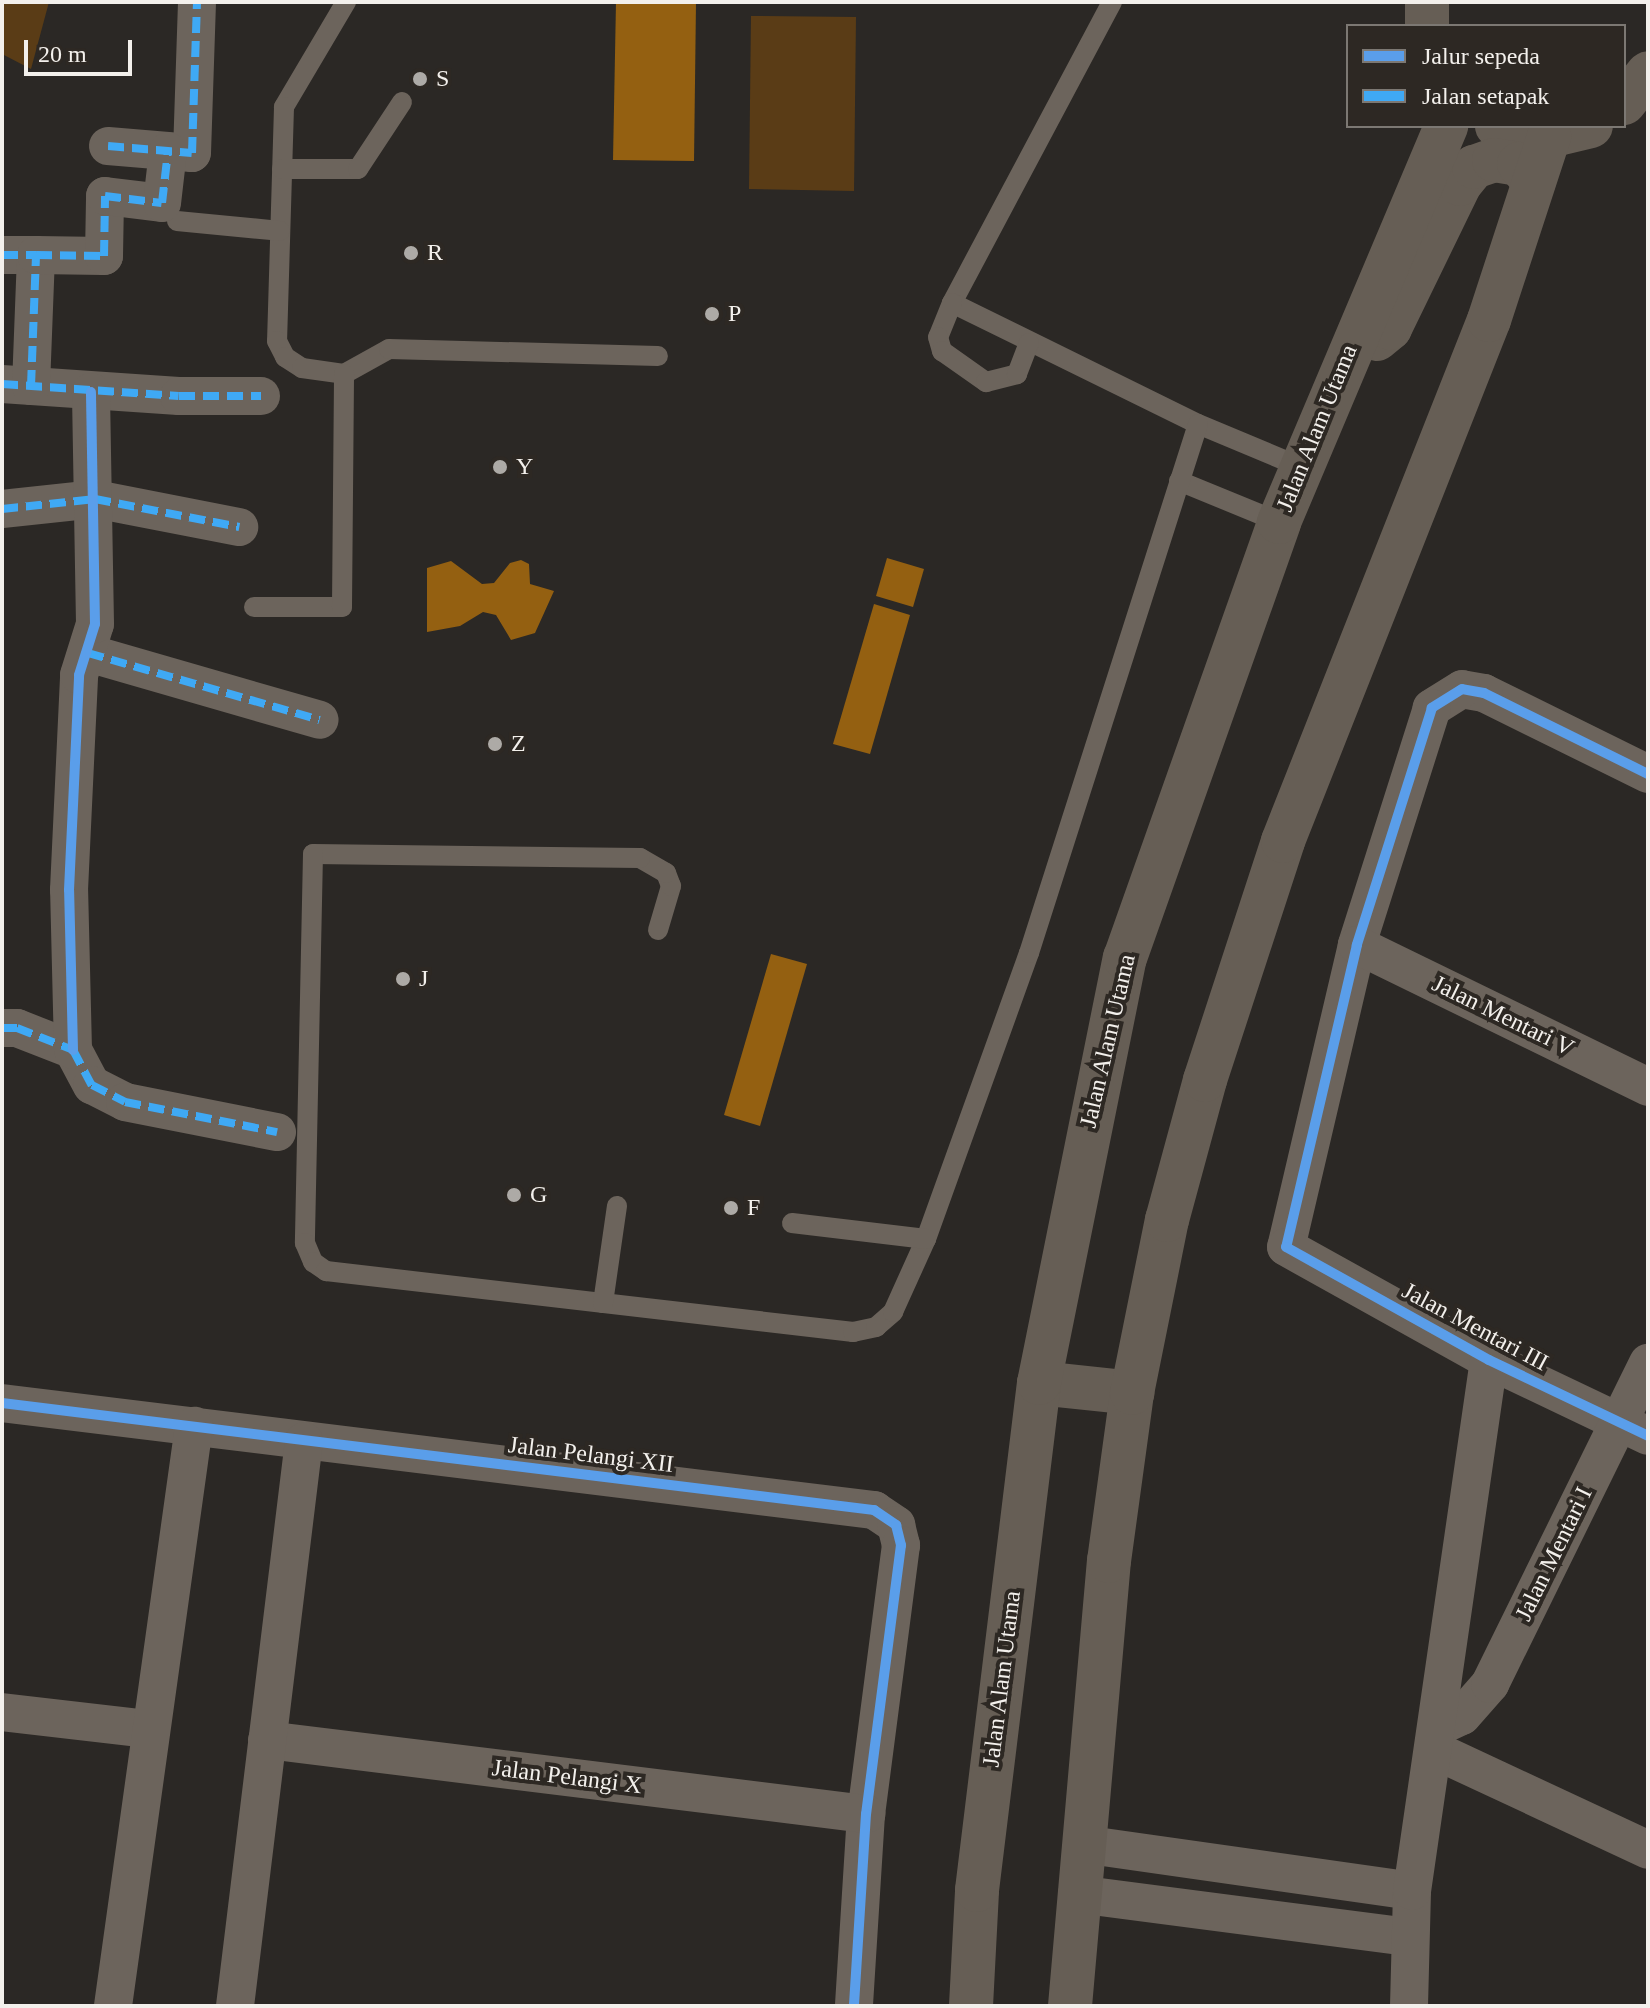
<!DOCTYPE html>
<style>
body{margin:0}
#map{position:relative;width:1650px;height:2008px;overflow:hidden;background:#2b2825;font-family:Georgia,serif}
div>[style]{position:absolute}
.green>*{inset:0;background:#5a3c16}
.water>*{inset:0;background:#946011}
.service>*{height:20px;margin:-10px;padding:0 10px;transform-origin:10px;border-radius:10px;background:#6c645c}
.minor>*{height:38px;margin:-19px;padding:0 19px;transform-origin:19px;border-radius:19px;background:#6c645c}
.secondary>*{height:44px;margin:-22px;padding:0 22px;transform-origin:22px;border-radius:22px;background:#665e55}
.quiet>*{height:8px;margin-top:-4px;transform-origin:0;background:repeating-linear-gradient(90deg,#3fa9f5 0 16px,transparent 0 24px)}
.cycleway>*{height:10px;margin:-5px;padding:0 5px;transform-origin:5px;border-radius:5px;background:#5a9eea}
.dots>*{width:22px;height:22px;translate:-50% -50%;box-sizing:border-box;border:4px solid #2d2823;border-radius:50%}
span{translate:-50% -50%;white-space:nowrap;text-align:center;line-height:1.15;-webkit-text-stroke:8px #2d2823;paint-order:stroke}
.poi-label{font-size:24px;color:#f3f0ec}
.left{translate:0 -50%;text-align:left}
.street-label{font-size:24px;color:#f3f0ec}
.frame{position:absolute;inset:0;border:4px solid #f3f0ec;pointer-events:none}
.legend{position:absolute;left:1346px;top:24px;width:280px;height:104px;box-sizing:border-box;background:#2d2823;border:2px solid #7c7873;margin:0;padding:10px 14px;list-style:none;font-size:24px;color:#f3f0ec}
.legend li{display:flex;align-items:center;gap:16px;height:40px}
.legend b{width:40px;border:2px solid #7c7873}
.scale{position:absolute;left:24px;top:40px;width:108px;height:36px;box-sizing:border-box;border:4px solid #f3f0ec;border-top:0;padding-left:10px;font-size:24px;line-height:28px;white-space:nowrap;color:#f3f0ec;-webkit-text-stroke:6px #2d2823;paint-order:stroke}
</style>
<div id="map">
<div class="green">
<i style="clip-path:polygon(2px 2px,49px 2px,31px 69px,2px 54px)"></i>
<i style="clip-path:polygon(751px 16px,856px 17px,854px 191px,749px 189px)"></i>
</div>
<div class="water">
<i style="clip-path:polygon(616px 2px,696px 2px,694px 161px,613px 160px)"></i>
<i style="clip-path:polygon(887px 558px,924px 569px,913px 607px,876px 596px)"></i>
<i style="clip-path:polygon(521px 560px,529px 564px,530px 584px,554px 591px,535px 633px,511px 640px,496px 615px,483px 612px,460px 626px,427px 632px,427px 568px,451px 561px,482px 584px,494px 583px,510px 563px)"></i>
<i style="clip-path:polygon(874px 604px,910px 615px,870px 754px,833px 744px)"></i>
<i style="clip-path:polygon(771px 954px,807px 964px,760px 1126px,724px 1115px)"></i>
</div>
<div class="service">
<i style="left:346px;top:2px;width:122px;rotate:120.6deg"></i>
<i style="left:284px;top:107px;width:234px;rotate:91.7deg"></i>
<i style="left:277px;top:341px;width:18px;rotate:63deg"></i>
<i style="left:285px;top:357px;width:20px;rotate:33deg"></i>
<i style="left:302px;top:368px;width:42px;rotate:8.1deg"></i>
<i style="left:344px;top:374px;width:51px;rotate:-29.1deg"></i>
<i style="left:389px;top:349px;width:269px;rotate:1.5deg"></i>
<i style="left:1112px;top:2px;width:341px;rotate:118deg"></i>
<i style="left:952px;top:303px;width:274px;rotate:26.2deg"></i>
<i style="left:1198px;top:424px;width:112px;rotate:22.7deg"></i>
<i style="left:282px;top:169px;width:76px"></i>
<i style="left:358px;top:169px;width:80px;rotate:-56.7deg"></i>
<i style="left:177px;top:221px;width:103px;rotate:5.5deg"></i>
<i style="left:952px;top:303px;width:37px;rotate:112deg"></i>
<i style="left:938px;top:337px;width:15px;rotate:74deg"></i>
<i style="left:942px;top:351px;width:54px;rotate:35.2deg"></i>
<i style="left:986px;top:382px;width:32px;rotate:-14deg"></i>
<i style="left:1017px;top:374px;width:33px;rotate:-69deg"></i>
<i style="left:1179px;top:481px;width:108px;rotate:22.3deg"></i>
<i style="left:254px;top:607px;width:88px"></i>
<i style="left:342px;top:607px;width:233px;rotate:-89.5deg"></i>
<i style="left:658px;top:930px;width:46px;rotate:-73.5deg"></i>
<i style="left:671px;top:886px;width:14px;rotate:-111deg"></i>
<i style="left:666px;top:873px;width:30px;rotate:-150deg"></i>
<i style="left:640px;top:858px;width:327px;rotate:-179.3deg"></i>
<i style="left:313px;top:854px;width:389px;rotate:91.2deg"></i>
<i style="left:305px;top:1243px;width:21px;rotate:67deg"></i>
<i style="left:313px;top:1262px;width:16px;rotate:35deg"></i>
<i style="left:326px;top:1271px;width:531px;rotate:6.6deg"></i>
<i style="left:853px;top:1332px;width:24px;rotate:-12deg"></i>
<i style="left:876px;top:1327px;width:23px;rotate:-41deg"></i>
<i style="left:893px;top:1312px;width:80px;rotate:-65.7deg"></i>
<i style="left:926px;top:1239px;width:304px;rotate:-70.2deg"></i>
<i style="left:1029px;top:953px;width:555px;rotate:-72.28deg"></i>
<i style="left:792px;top:1223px;width:135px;rotate:6.8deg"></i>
<i style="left:603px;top:1303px;width:98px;rotate:-81.8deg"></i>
</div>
<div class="minor">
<i style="left:108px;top:146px;width:84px;rotate:4.8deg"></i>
<i style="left:192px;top:153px;width:151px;rotate:-88.1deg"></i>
<i style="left:2px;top:255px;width:34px"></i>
<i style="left:2px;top:384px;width:177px;rotate:3.9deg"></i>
<i style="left:179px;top:396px;width:82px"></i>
<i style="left:31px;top:386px;width:131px;rotate:-87.8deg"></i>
<i style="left:36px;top:255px;width:68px;rotate:0.8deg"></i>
<i style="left:104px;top:256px;width:60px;rotate:-89deg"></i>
<i style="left:105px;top:196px;width:57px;rotate:7deg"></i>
<i style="left:162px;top:203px;width:52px;rotate:-83.4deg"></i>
<i style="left:2px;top:509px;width:94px;rotate:-6.1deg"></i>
<i style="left:95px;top:499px;width:147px;rotate:11deg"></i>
<i style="left:88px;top:653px;width:241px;rotate:16.1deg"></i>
<i style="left:1648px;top:774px;width:183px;rotate:-153.7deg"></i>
<i style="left:1484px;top:693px;width:22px;rotate:-170deg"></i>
<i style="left:1462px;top:689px;width:36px;rotate:148deg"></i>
<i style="left:1432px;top:708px;width:249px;rotate:107.6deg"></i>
<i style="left:1357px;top:945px;width:310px;rotate:103.2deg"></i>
<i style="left:1286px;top:1247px;width:232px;rotate:29.1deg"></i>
<i style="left:1489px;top:1360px;width:176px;rotate:25.5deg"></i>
<i style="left:1357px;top:945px;width:324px;rotate:26deg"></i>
<i style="left:2px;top:1028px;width:15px"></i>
<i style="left:17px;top:1028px;width:60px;rotate:21.4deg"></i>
<i style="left:73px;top:1050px;width:40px;rotate:62deg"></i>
<i style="left:92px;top:1085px;width:37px;rotate:27deg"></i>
<i style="left:125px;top:1102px;width:155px;rotate:11.2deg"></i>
<i style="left:73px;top:1050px;width:160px;rotate:-91.4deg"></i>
<i style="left:69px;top:890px;width:215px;rotate:-87.3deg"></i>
<i style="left:79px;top:675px;width:53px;rotate:-72.6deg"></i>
<i style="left:95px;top:624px;width:232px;rotate:-91deg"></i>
<i style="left:2px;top:1403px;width:879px;rotate:7deg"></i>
<i style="left:874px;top:1510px;width:27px;rotate:34deg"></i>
<i style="left:896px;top:1525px;width:21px;rotate:76deg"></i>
<i style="left:901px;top:1545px;width:271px;rotate:97.4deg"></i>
<i style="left:866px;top:1814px;width:192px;rotate:93.6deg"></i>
<i style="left:2px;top:1712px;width:148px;rotate:6.6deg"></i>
<i style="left:1438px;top:1727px;width:26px;rotate:-25deg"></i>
<i style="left:1462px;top:1716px;width:43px;rotate:-48.8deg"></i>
<i style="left:1490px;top:1684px;width:358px;rotate:-63.8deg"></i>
<i style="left:267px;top:1740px;width:604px;rotate:7.04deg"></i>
<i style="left:1434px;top:1750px;width:236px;rotate:25deg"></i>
<i style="left:1082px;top:1844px;width:333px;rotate:8.1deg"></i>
<i style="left:1077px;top:1894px;width:335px;rotate:7.4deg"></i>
<i style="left:113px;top:2006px;width:586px;rotate:-82.05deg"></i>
<i style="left:235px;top:2006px;width:569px;rotate:-83.04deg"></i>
<i style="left:1409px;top:2006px;width:115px;rotate:-88.5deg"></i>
<i style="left:1412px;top:1891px;width:537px;rotate:-81.75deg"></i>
</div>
<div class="secondary">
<i style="left:1427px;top:26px;width:24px;rotate:-90deg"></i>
<i style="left:1624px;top:103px;width:38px;rotate:-51deg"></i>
<i style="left:1497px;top:126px;width:53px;rotate:10.9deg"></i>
<i style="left:1549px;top:136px;width:43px;rotate:-13.4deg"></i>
<i style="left:1377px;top:339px;width:17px;rotate:-40deg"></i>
<i style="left:1390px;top:328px;width:160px;rotate:-64.1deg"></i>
<i style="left:1460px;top:184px;width:22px;rotate:-51deg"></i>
<i style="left:1474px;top:167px;width:21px;rotate:-19deg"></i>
<i style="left:1494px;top:160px;width:25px;rotate:9deg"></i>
<i style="left:1519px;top:164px;width:23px;rotate:50deg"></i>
<i style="left:1039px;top:1383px;width:94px;rotate:6.1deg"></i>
<i style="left:971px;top:2006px;width:116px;rotate:-87deg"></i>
<i style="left:977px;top:1890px;width:511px;rotate:-83.03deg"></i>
<i style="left:1039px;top:1383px;width:434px;rotate:-78.6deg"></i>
<i style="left:1125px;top:958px;width:462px;rotate:-70.5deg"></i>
<i style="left:1279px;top:522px;width:430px;rotate:-67.1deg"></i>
<i style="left:1070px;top:2006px;width:447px;rotate:-85deg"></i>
<i style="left:1109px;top:1561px;width:170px;rotate:-82.2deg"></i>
<i style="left:1132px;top:1393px;width:177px;rotate:-78.6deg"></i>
<i style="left:1167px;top:1220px;width:145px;rotate:-74.8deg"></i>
<i style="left:1205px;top:1080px;width:251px;rotate:-71.9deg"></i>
<i style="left:1283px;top:841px;width:560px;rotate:-68.43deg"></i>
<i style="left:1489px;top:320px;width:194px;rotate:-71.9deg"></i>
</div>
<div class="quiet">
<i style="left:108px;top:146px;width:84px;rotate:4.8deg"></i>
<i style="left:192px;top:153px;width:151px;rotate:-88.1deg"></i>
<i style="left:2px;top:255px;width:34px"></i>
<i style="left:2px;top:384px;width:177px;rotate:3.9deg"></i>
<i style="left:179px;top:396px;width:82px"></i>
<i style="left:31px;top:386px;width:131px;rotate:-87.8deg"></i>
<i style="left:36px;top:255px;width:68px;rotate:0.8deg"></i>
<i style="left:104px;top:256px;width:60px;rotate:-89deg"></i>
<i style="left:105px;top:196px;width:57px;rotate:7deg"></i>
<i style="left:162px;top:203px;width:52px;rotate:-83.4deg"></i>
<i style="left:2px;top:509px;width:94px;rotate:-6.1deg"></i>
<i style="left:95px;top:499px;width:147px;rotate:11deg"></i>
<i style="left:88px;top:653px;width:241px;rotate:16.1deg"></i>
<i style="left:2px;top:1028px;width:15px"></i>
<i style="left:17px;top:1028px;width:60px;rotate:21.4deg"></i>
<i style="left:73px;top:1050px;width:40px;rotate:62deg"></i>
<i style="left:92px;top:1085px;width:37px;rotate:27deg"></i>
<i style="left:125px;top:1102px;width:155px;rotate:11.2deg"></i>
</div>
<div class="cycleway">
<i style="left:1648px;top:774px;width:183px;rotate:-153.7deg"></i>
<i style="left:1484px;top:693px;width:22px;rotate:-170deg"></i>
<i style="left:1462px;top:689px;width:36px;rotate:148deg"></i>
<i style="left:1432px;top:708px;width:249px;rotate:107.6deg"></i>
<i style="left:1357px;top:945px;width:310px;rotate:103.2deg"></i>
<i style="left:1286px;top:1247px;width:232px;rotate:29.1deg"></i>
<i style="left:1489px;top:1360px;width:176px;rotate:25.5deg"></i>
<i style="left:73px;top:1050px;width:160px;rotate:-91.4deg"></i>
<i style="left:69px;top:890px;width:215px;rotate:-87.3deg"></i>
<i style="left:79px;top:675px;width:53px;rotate:-72.6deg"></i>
<i style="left:95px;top:624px;width:232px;rotate:-91deg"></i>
<i style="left:2px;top:1403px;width:879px;rotate:7deg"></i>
<i style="left:874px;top:1510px;width:27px;rotate:34deg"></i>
<i style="left:896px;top:1525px;width:21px;rotate:76deg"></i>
<i style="left:901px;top:1545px;width:271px;rotate:97.4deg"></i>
<i style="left:866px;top:1814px;width:192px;rotate:93.6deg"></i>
</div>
<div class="dots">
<i style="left:420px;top:79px;background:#adaaa6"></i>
<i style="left:411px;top:253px;background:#adaaa6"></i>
<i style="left:712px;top:314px;background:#adaaa6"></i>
<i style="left:500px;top:467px;background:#adaaa6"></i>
<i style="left:495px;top:744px;background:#adaaa6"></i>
<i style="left:403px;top:979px;background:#adaaa6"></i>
<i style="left:514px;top:1195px;background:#adaaa6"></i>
<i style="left:731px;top:1208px;background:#adaaa6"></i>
</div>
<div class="poi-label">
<span class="left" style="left:436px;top:79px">S</span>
<span class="left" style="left:427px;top:253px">R</span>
<span class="left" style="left:728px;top:314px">P</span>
<span class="left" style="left:516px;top:467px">Y</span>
<span class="left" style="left:511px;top:744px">Z</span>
<span class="left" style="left:419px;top:979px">J</span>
<span class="left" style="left:530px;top:1195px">G</span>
<span class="left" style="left:747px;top:1208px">F</span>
</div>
<div class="street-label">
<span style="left:1317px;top:428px;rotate:-68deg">Jalan Alam Utama</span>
<span style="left:1503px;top:1016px;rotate:26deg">Jalan Mentari V</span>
<span style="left:1108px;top:1041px;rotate:-77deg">Jalan Alam Utama</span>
<span style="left:1475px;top:1327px;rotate:28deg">Jalan Mentari III</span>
<span style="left:591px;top:1455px;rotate:7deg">Jalan Pelangi XII</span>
<span style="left:1554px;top:1554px;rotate:-64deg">Jalan Mentari I</span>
<span style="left:1002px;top:1679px;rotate:-83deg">Jalan Alam Utama</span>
<span style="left:567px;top:1777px;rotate:7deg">Jalan Pelangi X</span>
</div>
<div class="frame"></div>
<ul class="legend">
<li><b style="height:10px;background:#5a9eea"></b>Jalur sepeda</li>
<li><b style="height:10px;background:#3fa9f5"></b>Jalan setapak</li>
</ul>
<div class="scale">20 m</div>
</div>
